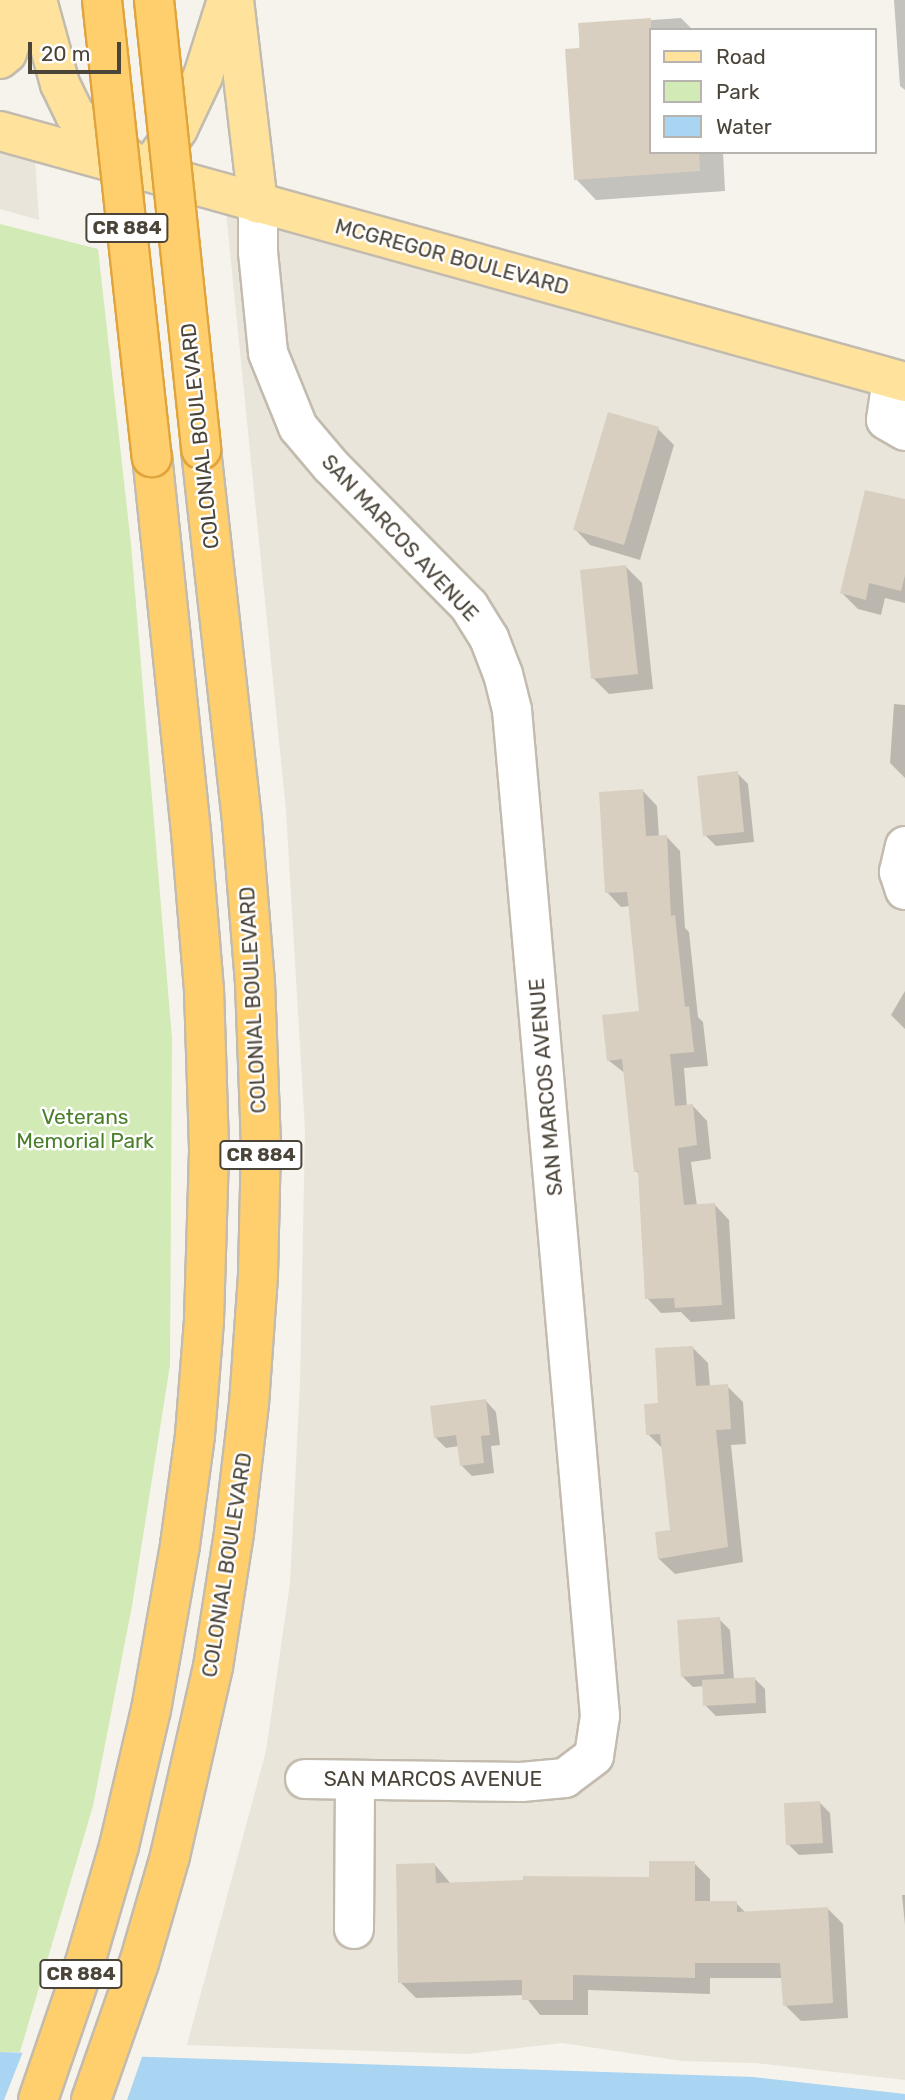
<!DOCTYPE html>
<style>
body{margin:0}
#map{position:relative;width:905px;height:2100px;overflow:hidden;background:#f6f3ec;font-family:Rubik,sans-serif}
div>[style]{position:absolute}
.residential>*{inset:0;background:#eae5da}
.green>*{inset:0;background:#d2eab5}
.water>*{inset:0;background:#a9d4f2}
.pier>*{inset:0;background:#f6f3ec}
.shadow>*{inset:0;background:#0003}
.building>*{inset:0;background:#d8cfc1}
.roads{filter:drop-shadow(2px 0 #c2bbae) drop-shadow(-2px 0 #c2bbae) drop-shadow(0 2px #c2bbae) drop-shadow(0 -2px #c2bbae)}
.minor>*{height:38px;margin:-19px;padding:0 19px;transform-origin:19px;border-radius:19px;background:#fff}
.major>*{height:38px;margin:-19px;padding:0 19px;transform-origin:19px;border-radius:19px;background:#ffe39c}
.highway>*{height:38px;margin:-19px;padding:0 19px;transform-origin:19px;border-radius:19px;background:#ffcf6e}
.bridges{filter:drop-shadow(2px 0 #e0a43c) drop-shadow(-2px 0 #e0a43c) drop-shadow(0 2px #e0a43c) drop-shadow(0 -2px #e0a43c)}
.highway-bridge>*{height:38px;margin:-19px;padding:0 19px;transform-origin:19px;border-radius:19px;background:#ffcf6e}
span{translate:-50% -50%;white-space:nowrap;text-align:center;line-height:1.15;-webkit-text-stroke:5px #fff;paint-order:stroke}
.shield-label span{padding:2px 5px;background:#fff;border:2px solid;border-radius:5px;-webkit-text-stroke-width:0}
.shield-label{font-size:19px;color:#4b4439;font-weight:700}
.street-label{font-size:21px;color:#4b4439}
.park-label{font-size:21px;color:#4a7f2a}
.legend{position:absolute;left:649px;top:28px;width:228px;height:126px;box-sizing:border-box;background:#fff;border:2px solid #b7b4b0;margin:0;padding:9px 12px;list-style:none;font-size:21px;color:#4b4439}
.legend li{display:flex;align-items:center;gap:14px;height:35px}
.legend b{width:35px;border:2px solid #b7b4b0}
.scale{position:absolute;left:28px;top:42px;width:93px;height:32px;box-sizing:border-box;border:4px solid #4b4439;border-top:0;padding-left:9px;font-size:21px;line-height:24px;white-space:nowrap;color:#4b4439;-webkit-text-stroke:5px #fff;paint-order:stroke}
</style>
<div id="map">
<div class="residential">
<i style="clip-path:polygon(0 149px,35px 159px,39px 220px,0 209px)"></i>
<i style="clip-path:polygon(226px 212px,905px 399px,905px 2080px,756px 2063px,682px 2061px,562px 2043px,468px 2054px,187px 2045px,266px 1751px,290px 1583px,300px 1383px,305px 1130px,286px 811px)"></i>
</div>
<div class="green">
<i style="clip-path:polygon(0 224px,98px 249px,131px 544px,172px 1039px,170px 1365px,132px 1606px,93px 1806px,20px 2052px,0 2052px)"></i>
</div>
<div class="water">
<i style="clip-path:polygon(0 2052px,753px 2077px,905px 2094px,905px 2100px,0 2100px)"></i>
</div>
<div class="pier">
<i style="clip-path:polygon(24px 2049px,143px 2054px,127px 2100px,4px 2100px)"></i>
</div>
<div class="shadow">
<i style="clip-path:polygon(894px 0,905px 0,905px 90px,900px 86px)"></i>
<i style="clip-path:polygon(681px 18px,693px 30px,651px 30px,651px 152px,723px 152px,725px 191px,596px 200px,576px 179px,580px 25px)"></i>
<i style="clip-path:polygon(658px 429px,674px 445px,640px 560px,590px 545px,575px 529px)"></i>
<i style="clip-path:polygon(905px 501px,905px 603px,885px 598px,881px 615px,858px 609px,842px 593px)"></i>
<i style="clip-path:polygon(626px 567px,642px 583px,653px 689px,609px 694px,593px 678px)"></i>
<i style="clip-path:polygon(894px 704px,905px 705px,905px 778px,890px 763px)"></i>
<i style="clip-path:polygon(737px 773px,748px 784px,754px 842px,716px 846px,705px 835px)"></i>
<i style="clip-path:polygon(643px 791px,657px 806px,659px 837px,666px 836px,680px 851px,685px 928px,689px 932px,698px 1017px,703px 1022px,708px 1066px,684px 1068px,687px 1107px,693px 1106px,707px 1121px,711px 1159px,691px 1162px,697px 1206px,715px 1205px,729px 1220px,735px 1319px,691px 1322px,681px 1312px,661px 1313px,647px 1298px,639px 1174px,636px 1171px,626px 1074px,608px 1060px,641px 1013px,630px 906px,621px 907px,607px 892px)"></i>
<i style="clip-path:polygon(905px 991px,905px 1029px,891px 1015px)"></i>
<i style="clip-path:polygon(692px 1347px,708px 1363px,710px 1387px,727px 1386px,743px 1402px,746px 1444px,731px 1445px,743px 1562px,675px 1574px,659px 1559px,672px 1532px,664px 1450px,648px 1434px,660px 1404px)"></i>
<i style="clip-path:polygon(486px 1401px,496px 1412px,500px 1445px,491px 1446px,494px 1473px,472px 1476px,461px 1465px,459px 1446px,446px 1448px,435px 1437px)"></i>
<i style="clip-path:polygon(719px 1619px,730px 1630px,734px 1680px,755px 1679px,765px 1689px,766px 1713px,716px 1716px,705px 1705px,704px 1686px,693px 1687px,682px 1676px)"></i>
<i style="clip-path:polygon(820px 1803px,830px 1813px,833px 1853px,799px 1855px,788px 1844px)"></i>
<i style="clip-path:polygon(694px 1863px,710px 1879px,710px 1903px,736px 1903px,746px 1913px,827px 1908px,843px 1924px,848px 2018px,801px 2021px,785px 2005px,783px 1978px,710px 1978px,710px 1994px,588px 1990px,588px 2015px,540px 2015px,524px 1995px,416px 1998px,400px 1982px,435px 1865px,451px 1884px,651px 1878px)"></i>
<i style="clip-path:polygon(902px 1895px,905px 1895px,905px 1925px)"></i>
</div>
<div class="building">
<i style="clip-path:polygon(651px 18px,651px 152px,699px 152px,700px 171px,574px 180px,565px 49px,580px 48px,578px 23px)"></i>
<i style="clip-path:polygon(608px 412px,659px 427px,624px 545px,573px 530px)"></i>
<i style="clip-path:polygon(865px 490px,905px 499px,905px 575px,901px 591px,869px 583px,866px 600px,840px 593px)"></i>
<i style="clip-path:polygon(626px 565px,638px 674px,591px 679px,580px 570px)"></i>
<i style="clip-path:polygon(738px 771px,744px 832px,703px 836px,697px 776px)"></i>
<i style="clip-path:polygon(643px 789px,646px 836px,667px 835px,671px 916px,675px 915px,685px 1007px,689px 1006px,694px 1052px,670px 1054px,675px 1106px,693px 1104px,697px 1145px,678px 1148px,684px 1205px,715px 1203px,722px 1305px,675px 1308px,674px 1298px,645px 1299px,638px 1171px,634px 1172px,622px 1059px,607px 1061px,602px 1015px,639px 1011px,627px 892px,605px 893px,599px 792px)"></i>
<i style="clip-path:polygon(693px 1346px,696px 1386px,728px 1384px,731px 1429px,716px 1430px,728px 1547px,658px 1559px,655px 1532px,670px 1530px,660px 1434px,646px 1435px,644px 1404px,658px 1403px,655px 1348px)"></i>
<i style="clip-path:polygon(486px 1399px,490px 1435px,481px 1436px,484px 1463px,460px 1466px,456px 1435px,434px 1438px,430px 1406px)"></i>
<i style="clip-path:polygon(720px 1617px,724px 1674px,681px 1677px,677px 1620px)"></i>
<i style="clip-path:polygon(755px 1677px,756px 1703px,703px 1706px,702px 1680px)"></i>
<i style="clip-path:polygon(820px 1801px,823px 1843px,786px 1845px,784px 1803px)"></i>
<i style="clip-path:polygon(649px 1861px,695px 1861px,695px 1901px,737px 1901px,737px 1912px,828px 1907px,833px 2003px,783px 2006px,780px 1963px,695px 1963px,695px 1978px,573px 1975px,573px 2000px,522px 2000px,522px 1980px,398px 1983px,396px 1864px,435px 1863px,436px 1883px,523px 1880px,523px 1876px,649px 1877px)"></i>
</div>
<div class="roads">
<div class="minor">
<i style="left:258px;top:204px;width:48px;rotate:90deg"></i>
<i style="left:258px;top:252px;width:101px;rotate:84.3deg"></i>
<i style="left:268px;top:353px;width:80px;rotate:67.9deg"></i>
<i style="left:298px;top:427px;width:51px;rotate:49.8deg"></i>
<i style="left:331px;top:466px;width:197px;rotate:45.4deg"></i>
<i style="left:469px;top:606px;width:38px;rotate:58deg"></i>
<i style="left:489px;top:638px;width:39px;rotate:69deg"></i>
<i style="left:503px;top:674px;width:37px;rotate:76deg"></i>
<i style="left:512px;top:710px;width:1010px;rotate:85deg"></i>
<i style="left:600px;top:1716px;width:40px;rotate:98.5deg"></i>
<i style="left:594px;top:1756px;width:36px;rotate:143deg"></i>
<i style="left:565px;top:1778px;width:44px;rotate:174.8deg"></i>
<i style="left:521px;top:1782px;width:216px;rotate:-179.2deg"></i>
<i style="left:892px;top:379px;width:41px;rotate:98.3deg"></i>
<i style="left:886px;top:420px;width:22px;rotate:30deg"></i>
<i style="left:905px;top:846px;width:27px;rotate:103deg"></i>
<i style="left:899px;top:872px;width:19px;rotate:72deg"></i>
<i style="left:354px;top:1929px;width:148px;rotate:-89.6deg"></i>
</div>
<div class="major">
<i style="left:37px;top:0;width:87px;rotate:74.7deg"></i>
<i style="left:60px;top:84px;width:34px;rotate:64deg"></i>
<i style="left:75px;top:115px;width:77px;rotate:39.2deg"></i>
<i style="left:234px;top:0;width:205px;rotate:83.3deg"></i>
<i style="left:0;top:59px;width:9px;rotate:-41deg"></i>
<i style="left:7px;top:53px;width:40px;rotate:-72deg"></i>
<i style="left:19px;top:15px;width:15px;rotate:-90deg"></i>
<i style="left:0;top:131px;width:939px;rotate:15.5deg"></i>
<i style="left:157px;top:157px;width:35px;rotate:-53deg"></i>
<i style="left:178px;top:129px;width:59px;rotate:-64.7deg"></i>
<i style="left:203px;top:76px;width:80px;rotate:-72.5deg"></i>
</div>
<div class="highway">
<i style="left:38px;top:2100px;width:142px;rotate:-71.1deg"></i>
<i style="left:84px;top:1966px;width:125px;rotate:-73.7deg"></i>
<i style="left:119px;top:1846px;width:140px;rotate:-76.8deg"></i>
<i style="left:151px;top:1710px;width:168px;rotate:-80deg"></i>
<i style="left:180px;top:1545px;width:111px;rotate:-82.2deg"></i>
<i style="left:195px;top:1435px;width:115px;rotate:-85.5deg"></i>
<i style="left:204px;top:1320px;width:172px;rotate:-88.3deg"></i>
<i style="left:209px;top:1148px;width:158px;rotate:-91.8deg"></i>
<i style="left:204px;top:990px;width:159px;rotate:-94.7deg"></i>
<i style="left:191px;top:832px;width:377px;rotate:-95.9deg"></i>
<i style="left:91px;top:2100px;width:145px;rotate:-70.7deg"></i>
<i style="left:139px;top:1963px;width:111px;rotate:-73.8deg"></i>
<i style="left:170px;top:1856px;width:194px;rotate:-77.2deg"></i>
<i style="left:213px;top:1667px;width:136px;rotate:-81.1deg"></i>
<i style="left:234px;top:1533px;width:130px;rotate:-83.4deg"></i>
<i style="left:249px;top:1404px;width:129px;rotate:-86deg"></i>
<i style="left:258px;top:1275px;width:129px;rotate:-88.7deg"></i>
<i style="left:261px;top:1146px;width:163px;rotate:-92.1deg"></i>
<i style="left:255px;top:983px;width:163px;rotate:-94.6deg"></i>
<i style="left:242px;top:821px;width:373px;rotate:-96.3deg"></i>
</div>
</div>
<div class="bridges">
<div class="highway-bridge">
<i style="left:102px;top:0;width:460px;rotate:83.8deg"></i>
<i style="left:154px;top:0;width:452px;rotate:84deg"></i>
</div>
</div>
<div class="shield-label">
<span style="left:127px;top:228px">CR 884</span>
<span style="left:261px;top:1155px">CR 884</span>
<span style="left:81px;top:1974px">CR 884</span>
</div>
<div class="street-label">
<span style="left:452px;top:257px;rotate:15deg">MCGREGOR BOULEVARD</span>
<span style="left:200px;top:436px;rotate:-96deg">COLONIAL BOULEVARD</span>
<span style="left:400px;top:538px;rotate:47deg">SAN MARCOS AVENUE</span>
<span style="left:253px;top:1000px;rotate:-93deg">COLONIAL BOULEVARD</span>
<span style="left:546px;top:1087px;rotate:-95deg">SAN MARCOS AVENUE</span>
<span style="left:227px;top:1565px;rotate:-81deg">COLONIAL BOULEVARD</span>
<span style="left:433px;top:1779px">SAN MARCOS AVENUE</span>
</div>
<div class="park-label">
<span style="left:85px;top:1129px">Veterans<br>Memorial Park</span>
</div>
<ul class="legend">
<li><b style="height:9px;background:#ffe39c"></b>Road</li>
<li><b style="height:19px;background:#d2eab5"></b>Park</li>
<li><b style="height:19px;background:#a9d4f2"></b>Water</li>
</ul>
<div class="scale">20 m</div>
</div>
